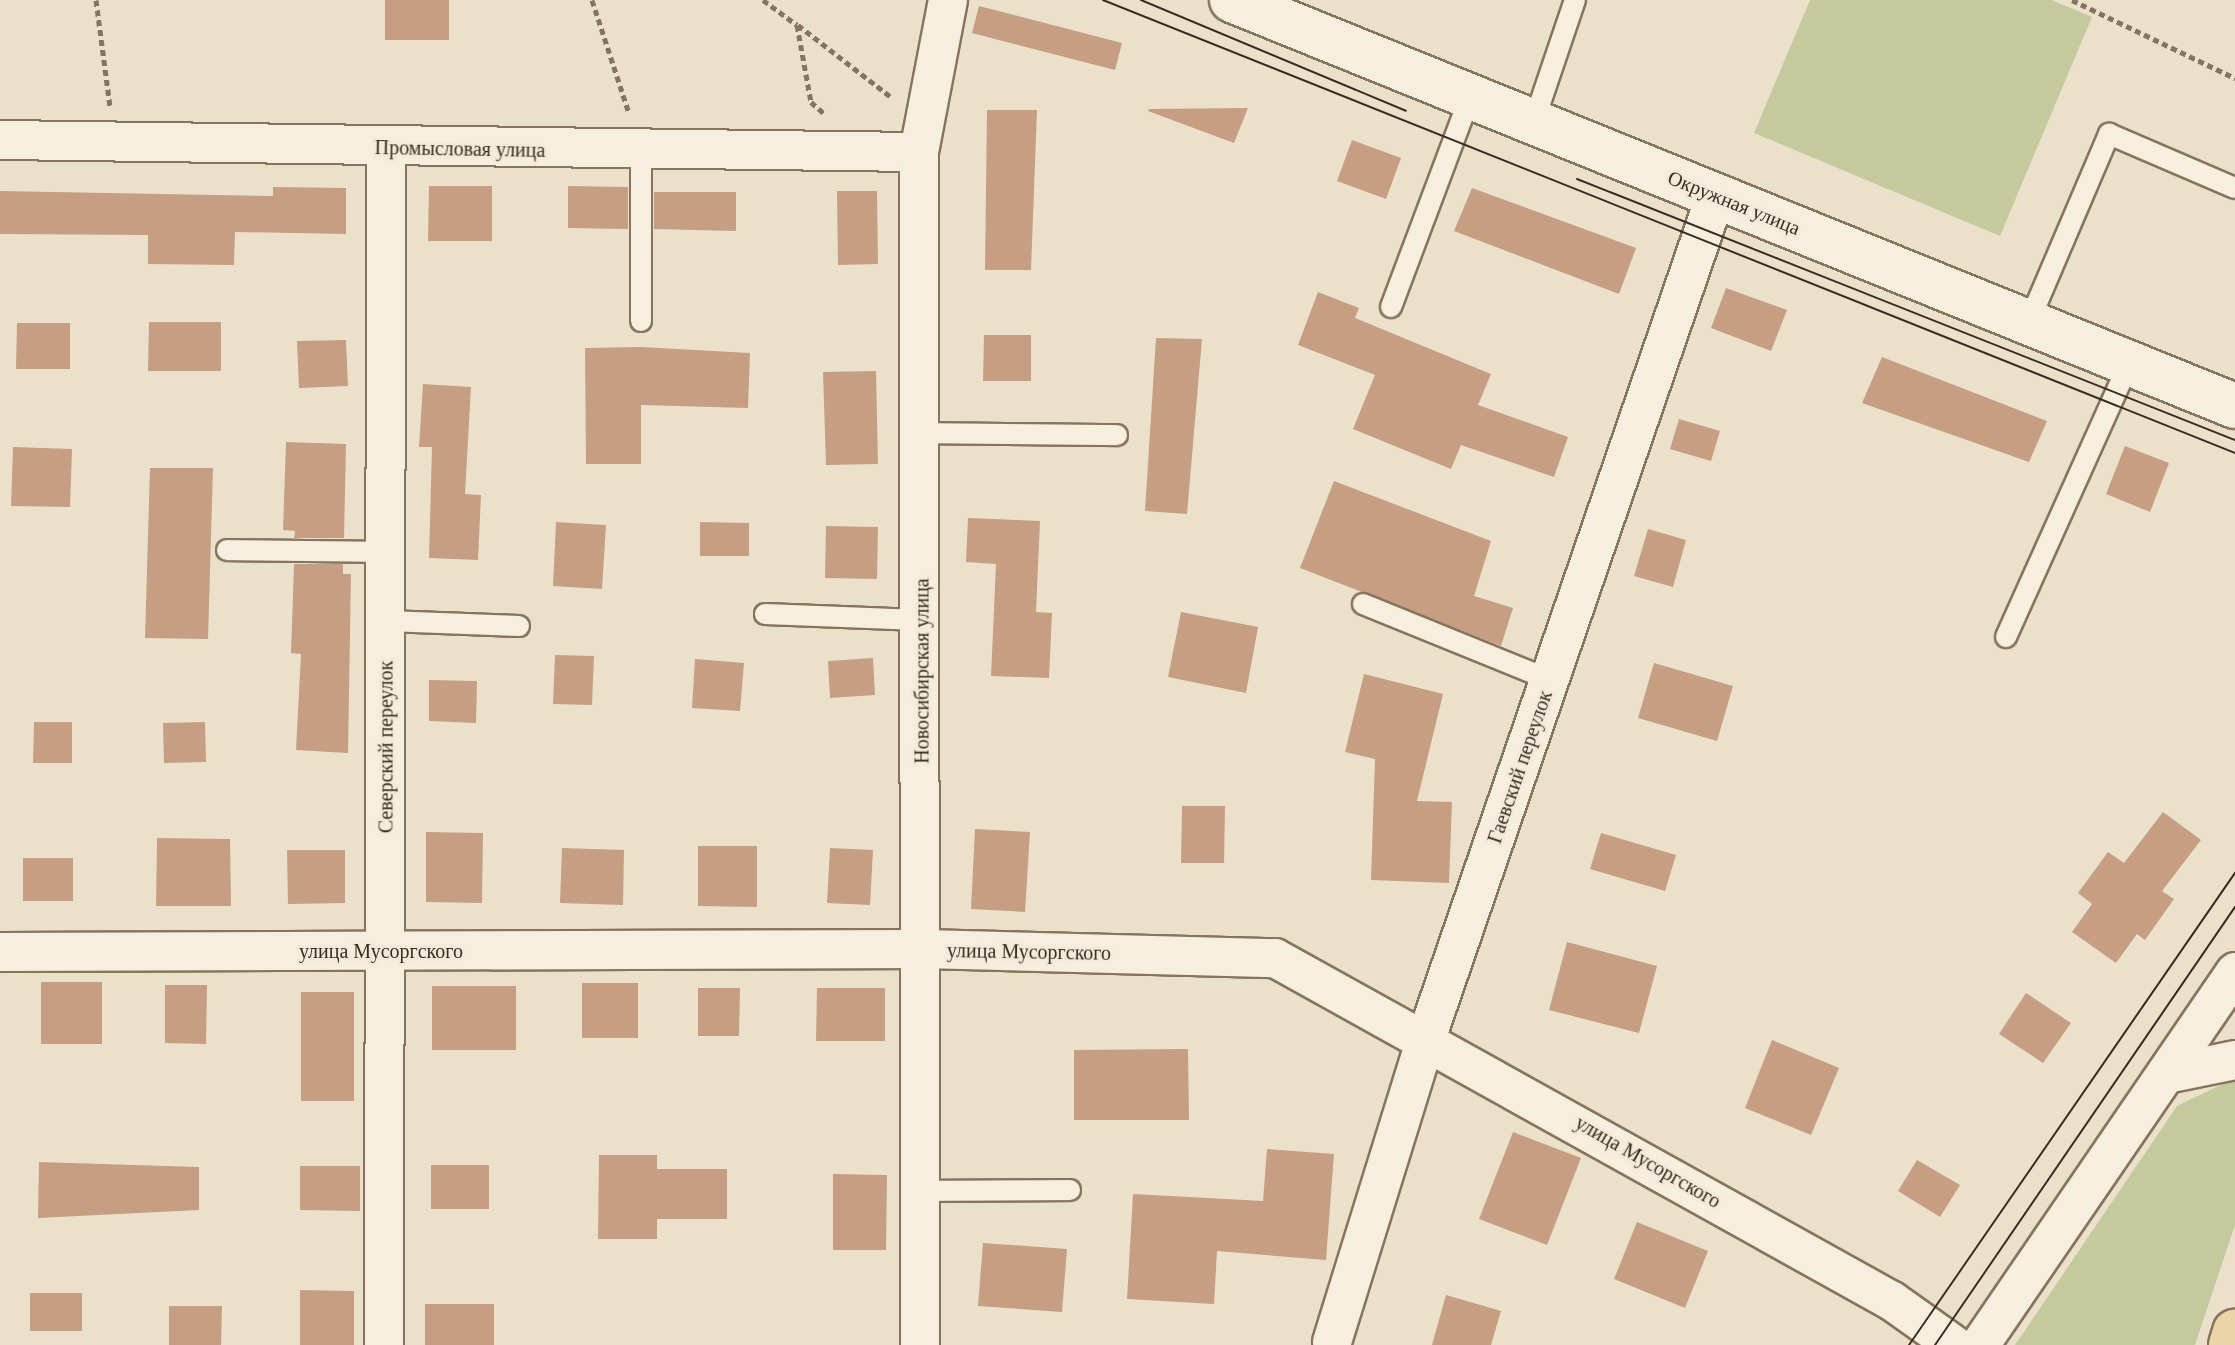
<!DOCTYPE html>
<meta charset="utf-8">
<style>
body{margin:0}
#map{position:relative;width:2235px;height:1345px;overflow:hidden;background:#ebe1ca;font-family:Georgia,serif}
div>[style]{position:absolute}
.green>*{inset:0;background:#c4c99e}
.building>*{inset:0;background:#c69e83}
.path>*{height:5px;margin-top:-2.5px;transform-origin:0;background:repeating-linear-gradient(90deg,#87745f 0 6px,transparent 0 10px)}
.roads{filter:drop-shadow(2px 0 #87745f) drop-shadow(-2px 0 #87745f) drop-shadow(0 2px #87745f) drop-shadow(0 -2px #87745f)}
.service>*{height:20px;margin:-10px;padding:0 10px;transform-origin:10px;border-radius:10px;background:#f7efdd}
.minor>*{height:38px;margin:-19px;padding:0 19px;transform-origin:19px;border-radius:19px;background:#f7efdd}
.secondary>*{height:44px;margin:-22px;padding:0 22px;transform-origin:22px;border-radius:22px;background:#f7efdd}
.primary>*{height:44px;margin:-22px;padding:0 22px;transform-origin:22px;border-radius:22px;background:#ebd4a5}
.tram>*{height:2px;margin:-1px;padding:0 1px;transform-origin:1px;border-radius:1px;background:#382c22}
span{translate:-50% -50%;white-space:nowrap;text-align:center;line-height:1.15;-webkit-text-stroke:6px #f3ebd9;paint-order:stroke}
.street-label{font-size:20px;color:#382c22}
</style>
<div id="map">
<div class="green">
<i style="clip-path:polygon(1810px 0,2052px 0,2092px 17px,2000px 236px,1754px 133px)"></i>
<i style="clip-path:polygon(2235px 1078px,2235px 1225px,2195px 1345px,2015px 1345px,2177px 1106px)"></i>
</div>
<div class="building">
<i style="clip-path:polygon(385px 0,449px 0,449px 40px,385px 40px)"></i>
<i style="clip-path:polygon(979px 6px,1122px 43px,1115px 70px,972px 33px)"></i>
<i style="clip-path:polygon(1248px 108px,1234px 143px,1148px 111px,1149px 109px)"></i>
<i style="clip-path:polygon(987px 110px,1037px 110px,1031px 270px,985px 270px)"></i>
<i style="clip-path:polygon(1352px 140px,1401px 158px,1386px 199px,1337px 181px)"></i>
<i style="clip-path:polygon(429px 186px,492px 186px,492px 241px,428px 241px)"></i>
<i style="clip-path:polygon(568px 186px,628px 187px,628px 229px,568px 228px)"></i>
<i style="clip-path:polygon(273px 187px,346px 188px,346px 234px,235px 232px,234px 265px,148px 264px,148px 235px,0 234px,0 191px,273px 196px)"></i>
<i style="clip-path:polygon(1472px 188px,1636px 248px,1619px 294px,1454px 231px)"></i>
<i style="clip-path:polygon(837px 191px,877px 191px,878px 264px,838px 265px)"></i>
<i style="clip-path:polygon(654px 192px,736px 192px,736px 231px,654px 229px)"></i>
<i style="clip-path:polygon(1726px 288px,1787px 310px,1771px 351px,1711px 328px)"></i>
<i style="clip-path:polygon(1318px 292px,1359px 308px,1355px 318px,1491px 374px,1478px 405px,1568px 437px,1554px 477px,1461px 445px,1451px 469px,1353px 429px,1375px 375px,1298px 345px)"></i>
<i style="clip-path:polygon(149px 322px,221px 322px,221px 371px,148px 371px)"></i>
<i style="clip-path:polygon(17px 323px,70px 323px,70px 369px,16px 369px)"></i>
<i style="clip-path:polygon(984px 335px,1031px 335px,1031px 381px,983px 381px)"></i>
<i style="clip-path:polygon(1156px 338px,1202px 339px,1187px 514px,1145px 511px)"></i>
<i style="clip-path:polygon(346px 340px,348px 386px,299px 388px,297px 341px)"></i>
<i style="clip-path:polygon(641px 347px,750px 353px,748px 408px,641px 405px,641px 464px,586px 464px,585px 348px)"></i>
<i style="clip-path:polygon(1882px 357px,2047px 421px,2029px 462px,1862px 403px)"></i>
<i style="clip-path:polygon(876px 371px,878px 464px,826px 465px,823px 372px)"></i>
<i style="clip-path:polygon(423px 384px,471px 387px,465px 494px,481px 495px,478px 560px,429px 558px,432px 447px,419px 447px)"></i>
<i style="clip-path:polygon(1679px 419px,1720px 431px,1711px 461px,1670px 449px)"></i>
<i style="clip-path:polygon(286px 442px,346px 444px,344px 538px,294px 538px,295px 531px,283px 530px)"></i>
<i style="clip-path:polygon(2125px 446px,2169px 463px,2150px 512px,2106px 494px)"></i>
<i style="clip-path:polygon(13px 447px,72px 449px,70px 507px,11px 506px)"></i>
<i style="clip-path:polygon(150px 468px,213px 468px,208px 639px,145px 638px)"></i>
<i style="clip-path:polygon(1334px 481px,1491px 541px,1474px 596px,1513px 608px,1501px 646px,1300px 568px)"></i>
<i style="clip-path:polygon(968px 518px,1040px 521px,1036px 612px,1052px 613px,1049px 678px,991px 676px,996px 564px,966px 562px)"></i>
<i style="clip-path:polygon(556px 522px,606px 525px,602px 589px,553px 586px)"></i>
<i style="clip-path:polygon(700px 522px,749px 523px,749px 556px,700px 556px)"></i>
<i style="clip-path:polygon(826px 526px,878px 527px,877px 579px,825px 578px)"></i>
<i style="clip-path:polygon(1648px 529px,1686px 540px,1673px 587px,1634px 576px)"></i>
<i style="clip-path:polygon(294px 564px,343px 564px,343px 574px,351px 574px,348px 753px,296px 750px,301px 654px,291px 653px)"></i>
<i style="clip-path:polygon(1181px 612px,1258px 627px,1246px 693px,1168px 677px)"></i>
<i style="clip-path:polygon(555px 655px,594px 656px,592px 705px,553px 704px)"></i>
<i style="clip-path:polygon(873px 658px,875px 695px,830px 698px,828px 661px)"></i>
<i style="clip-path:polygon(695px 659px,744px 663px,740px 711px,692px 708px)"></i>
<i style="clip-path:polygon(1654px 663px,1733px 686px,1717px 741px,1638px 718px)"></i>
<i style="clip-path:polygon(1364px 674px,1443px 694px,1417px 801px,1452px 802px,1449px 883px,1371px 880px,1375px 759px,1345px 752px)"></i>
<i style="clip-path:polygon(429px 680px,477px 681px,476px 723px,429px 721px)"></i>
<i style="clip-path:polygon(34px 722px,72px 722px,72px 763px,33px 763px)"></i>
<i style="clip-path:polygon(205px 722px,206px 762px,164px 763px,163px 723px)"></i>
<i style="clip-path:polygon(1182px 806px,1225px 806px,1224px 863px,1181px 863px)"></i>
<i style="clip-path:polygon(2163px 812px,2201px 840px,2162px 891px,2174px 899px,2145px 940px,2137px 934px,2116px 963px,2072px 932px,2092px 904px,2078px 893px,2108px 852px,2124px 863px)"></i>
<i style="clip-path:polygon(975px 829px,1030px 832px,1025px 912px,971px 909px)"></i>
<i style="clip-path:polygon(426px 832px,483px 833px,482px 903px,426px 902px)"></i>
<i style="clip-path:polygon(1601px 833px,1676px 855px,1665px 891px,1590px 869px)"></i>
<i style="clip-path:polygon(157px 838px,230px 839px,231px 906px,156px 906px)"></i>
<i style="clip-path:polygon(698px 846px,757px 846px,757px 907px,698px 906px)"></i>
<i style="clip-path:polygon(562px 848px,624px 850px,623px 905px,560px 903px)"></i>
<i style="clip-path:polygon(830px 848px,873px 850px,870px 905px,827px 903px)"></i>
<i style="clip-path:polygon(287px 850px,345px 850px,345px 903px,288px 904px)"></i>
<i style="clip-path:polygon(23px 858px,73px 858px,73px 901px,23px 901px)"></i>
<i style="clip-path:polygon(1567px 942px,1657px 966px,1639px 1033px,1549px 1010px)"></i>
<i style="clip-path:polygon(41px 982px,102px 982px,102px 1044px,41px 1044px)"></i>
<i style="clip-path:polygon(582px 983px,638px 983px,638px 1038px,582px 1038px)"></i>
<i style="clip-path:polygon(165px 985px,207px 985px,206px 1044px,165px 1043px)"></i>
<i style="clip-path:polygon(432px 986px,516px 986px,516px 1050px,432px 1050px)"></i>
<i style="clip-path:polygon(698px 988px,740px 988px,739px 1036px,698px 1036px)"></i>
<i style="clip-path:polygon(817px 988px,885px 988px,885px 1041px,816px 1041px)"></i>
<i style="clip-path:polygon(301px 992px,354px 992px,354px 1101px,301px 1101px)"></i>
<i style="clip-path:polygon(2026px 993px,2071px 1023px,2043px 1063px,1999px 1034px)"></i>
<i style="clip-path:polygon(1772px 1040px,1839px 1068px,1811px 1135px,1745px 1108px)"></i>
<i style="clip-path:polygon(1188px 1049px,1189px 1120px,1074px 1120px,1074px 1050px)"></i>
<i style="clip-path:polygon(1513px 1132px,1581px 1158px,1547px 1245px,1479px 1219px)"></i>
<i style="clip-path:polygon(1267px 1149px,1334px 1154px,1326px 1260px,1217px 1251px,1214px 1304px,1127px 1299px,1133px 1194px,1263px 1201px)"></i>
<i style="clip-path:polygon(599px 1155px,657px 1155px,657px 1169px,727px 1169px,727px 1219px,657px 1219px,657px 1239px,598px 1239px)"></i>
<i style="clip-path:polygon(1917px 1160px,1960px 1185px,1940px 1217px,1898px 1191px)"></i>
<i style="clip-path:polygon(39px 1162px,199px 1167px,199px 1210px,38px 1218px)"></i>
<i style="clip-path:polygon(431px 1165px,489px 1165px,489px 1209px,431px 1209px)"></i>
<i style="clip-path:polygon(300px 1166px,360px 1166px,360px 1211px,300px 1210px)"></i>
<i style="clip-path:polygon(833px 1174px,887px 1175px,886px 1250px,833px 1250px)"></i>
<i style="clip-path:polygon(1637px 1222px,1708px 1251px,1685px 1308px,1614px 1279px)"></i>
<i style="clip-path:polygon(983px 1243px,1067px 1249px,1062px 1312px,978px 1306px)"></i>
<i style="clip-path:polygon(300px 1290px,354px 1291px,354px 1345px,300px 1345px)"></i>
<i style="clip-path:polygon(30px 1293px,82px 1293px,82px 1331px,30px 1331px)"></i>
<i style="clip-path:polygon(1446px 1295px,1501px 1311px,1491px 1345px,1432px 1345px)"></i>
<i style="clip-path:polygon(425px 1304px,494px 1304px,494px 1345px,425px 1345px)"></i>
<i style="clip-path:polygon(169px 1306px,222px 1306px,221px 1345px,169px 1345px)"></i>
</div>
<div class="path">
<i style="left:96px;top:0;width:107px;rotate:82.5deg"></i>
<i style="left:592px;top:0;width:119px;rotate:71.9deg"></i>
<i style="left:763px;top:0;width:42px;rotate:36.3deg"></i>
<i style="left:797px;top:25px;width:78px;rotate:79.7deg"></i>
<i style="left:811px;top:102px;width:18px;rotate:41deg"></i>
<i style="left:2072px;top:0;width:181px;rotate:25.6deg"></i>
<i style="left:798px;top:25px;width:118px;rotate:37.7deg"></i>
</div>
<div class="roads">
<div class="service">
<i style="left:1534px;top:121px;width:128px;rotate:-71.3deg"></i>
<i style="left:641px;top:152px;width:169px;rotate:90deg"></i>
<i style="left:1391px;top:307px;width:228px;rotate:-69.4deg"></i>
<i style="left:2028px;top:324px;width:207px;rotate:-66.9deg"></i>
<i style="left:2109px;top:134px;width:137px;rotate:23.2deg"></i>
<i style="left:922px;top:433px;width:195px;rotate:0.6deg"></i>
<i style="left:227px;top:550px;width:158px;rotate:0.7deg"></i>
<i style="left:1363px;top:604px;width:202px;rotate:22.1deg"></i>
<i style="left:765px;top:614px;width:157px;rotate:2.2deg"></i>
<i style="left:387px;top:621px;width:132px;rotate:2.2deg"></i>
<i style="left:2006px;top:637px;width:298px;rotate:-65.8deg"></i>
<i style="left:921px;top:1191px;width:149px;rotate:-0.4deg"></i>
</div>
<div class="minor">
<i style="left:0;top:140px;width:919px;rotate:0.75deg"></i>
<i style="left:0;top:952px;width:923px;rotate:-0.19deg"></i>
<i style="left:923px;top:949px;width:352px;rotate:1.5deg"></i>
<i style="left:1275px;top:958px;width:706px;rotate:29.07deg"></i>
<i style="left:1892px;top:1301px;width:76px;rotate:35.4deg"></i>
<i style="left:2167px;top:1074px;width:69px;rotate:-11.6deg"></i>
<i style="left:1332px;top:1342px;width:320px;rotate:-72.8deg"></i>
<i style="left:1427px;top:1036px;width:889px;rotate:-71.04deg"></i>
<i style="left:384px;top:1345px;width:1197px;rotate:-89.9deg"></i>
<i style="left:920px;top:1345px;width:1193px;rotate:-90.05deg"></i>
<i style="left:919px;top:152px;width:155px;rotate:-79.2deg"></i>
<i style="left:1980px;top:1345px;width:452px;rotate:-55.6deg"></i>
</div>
<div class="secondary">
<i style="left:1232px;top:0;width:1082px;rotate:22.04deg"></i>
</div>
<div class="primary">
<i style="left:2231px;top:1345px;width:14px;rotate:-73deg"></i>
</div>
</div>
<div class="tram">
<i style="left:1103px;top:0;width:1219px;rotate:21.81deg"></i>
<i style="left:1141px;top:0;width:287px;rotate:22.7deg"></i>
<i style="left:1577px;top:179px;width:708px;rotate:21.64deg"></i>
<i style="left:1909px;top:1345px;width:574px;rotate:-55.37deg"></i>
<i style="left:1935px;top:1345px;width:531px;rotate:-55.59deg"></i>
</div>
<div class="street-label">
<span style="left:460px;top:149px;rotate:1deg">Промысловая улица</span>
<span style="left:1734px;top:203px;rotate:22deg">Окружная улица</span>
<span style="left:922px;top:671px;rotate:-90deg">Новосибирская улица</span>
<span style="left:386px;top:747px;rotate:-90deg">Северский переулок</span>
<span style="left:1520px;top:767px;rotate:-71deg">Гаевский переулок</span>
<span style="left:381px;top:951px">улица Мусоргского</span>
<span style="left:1029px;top:952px;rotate:1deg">улица Мусоргского</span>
<span style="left:1648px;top:1162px;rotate:30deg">улица Мусоргского</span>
</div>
</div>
